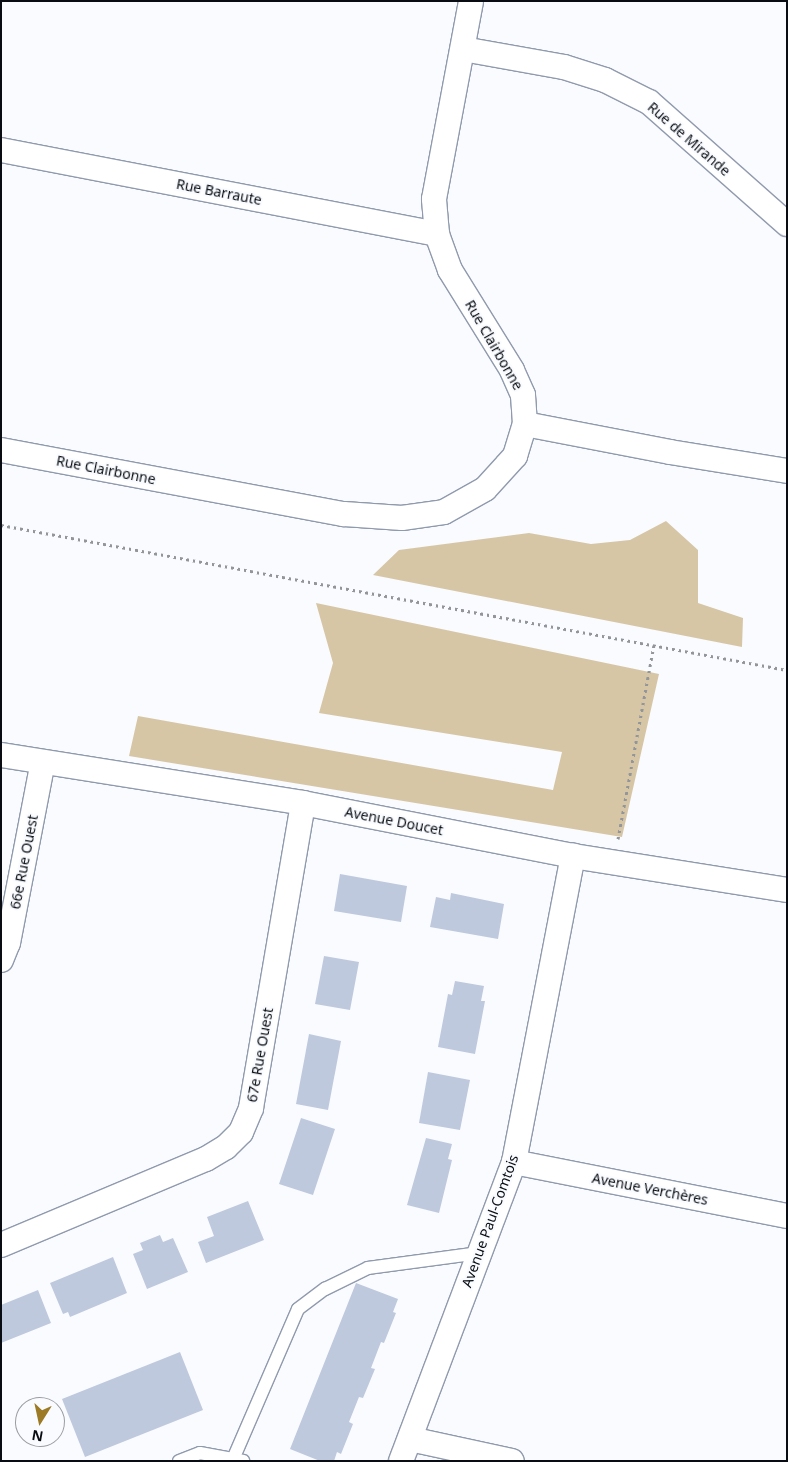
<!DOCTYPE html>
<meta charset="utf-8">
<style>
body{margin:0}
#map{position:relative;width:788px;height:1462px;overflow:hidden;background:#f9fbff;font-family:"Noto Sans",sans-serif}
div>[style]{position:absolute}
.green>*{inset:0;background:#d6c6a5}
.building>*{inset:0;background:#bfc9dd}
.path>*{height:3px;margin-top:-1.5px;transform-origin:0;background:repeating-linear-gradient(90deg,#92959a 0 2.5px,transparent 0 6.5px)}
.roads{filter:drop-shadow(1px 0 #909aad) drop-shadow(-1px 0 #909aad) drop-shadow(0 1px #909aad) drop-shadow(0 -1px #909aad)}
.service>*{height:12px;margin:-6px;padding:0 6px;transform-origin:6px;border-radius:6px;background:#fff}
.minor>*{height:24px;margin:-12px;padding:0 12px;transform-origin:12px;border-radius:12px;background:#fff}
span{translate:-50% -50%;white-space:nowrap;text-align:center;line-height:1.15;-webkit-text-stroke:4px #f9fbff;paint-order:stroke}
.street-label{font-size:14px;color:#090d13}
.frame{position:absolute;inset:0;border:2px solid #090d13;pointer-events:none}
.north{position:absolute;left:15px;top:1397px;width:50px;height:50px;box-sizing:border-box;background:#f9fbff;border:1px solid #999ca1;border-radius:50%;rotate:190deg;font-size:14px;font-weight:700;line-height:20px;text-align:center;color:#090d13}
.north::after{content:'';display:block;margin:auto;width:18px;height:22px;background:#9d7b26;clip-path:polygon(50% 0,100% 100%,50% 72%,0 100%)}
</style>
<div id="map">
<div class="green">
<i style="clip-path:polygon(666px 521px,698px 550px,698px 603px,743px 618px,742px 647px,373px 575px,399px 550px,529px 533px,591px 544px,630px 540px)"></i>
<i style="clip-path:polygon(316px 603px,659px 674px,622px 837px,129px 756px,138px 716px,553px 790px,562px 752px,319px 713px,333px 663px)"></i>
</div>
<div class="building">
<i style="clip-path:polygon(340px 874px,407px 886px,401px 922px,334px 911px)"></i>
<i style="clip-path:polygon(451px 893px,504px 904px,498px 939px,430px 927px,436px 897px,450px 900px)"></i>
<i style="clip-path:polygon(324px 956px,359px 962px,350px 1010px,315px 1004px)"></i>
<i style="clip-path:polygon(455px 981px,484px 986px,481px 1001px,485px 1001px,475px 1054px,438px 1047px,448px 994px,452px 995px)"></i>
<i style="clip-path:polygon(309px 1034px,341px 1041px,328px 1110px,296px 1104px)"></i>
<i style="clip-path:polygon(428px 1072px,470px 1080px,460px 1130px,419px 1123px)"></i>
<i style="clip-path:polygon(301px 1118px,335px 1129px,313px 1195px,279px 1184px)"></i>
<i style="clip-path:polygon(426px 1138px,452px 1144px,448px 1159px,452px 1160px,439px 1213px,407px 1205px)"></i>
<i style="clip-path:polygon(248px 1201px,264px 1240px,206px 1263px,198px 1242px,214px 1236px,207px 1217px)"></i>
<i style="clip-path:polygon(160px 1235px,163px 1242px,173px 1238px,188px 1272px,147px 1289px,133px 1254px,143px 1250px,140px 1243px)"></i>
<i style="clip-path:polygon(113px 1257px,127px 1293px,70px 1317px,68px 1312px,63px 1314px,50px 1283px)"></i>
<i style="clip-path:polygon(356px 1283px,398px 1299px,393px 1312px,396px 1313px,384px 1343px,381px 1342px,371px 1368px,375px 1369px,363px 1398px,359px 1397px,349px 1422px,353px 1424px,341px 1454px,337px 1452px,334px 1461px,320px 1461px,290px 1449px)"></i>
<i style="clip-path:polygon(38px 1290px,51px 1323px,1px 1343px,1px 1305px)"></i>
<i style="clip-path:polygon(180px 1352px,203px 1410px,85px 1457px,62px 1399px)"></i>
</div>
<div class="path">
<i style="left:1px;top:525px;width:799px;rotate:10.45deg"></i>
<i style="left:618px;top:839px;width:197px;rotate:-79.5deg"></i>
</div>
<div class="roads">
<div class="service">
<i style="left:234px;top:1457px;width:161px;rotate:-66.6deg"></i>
<i style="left:298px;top:1309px;width:34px;rotate:-37deg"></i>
<i style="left:325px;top:1289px;width:48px;rotate:-26deg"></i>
<i style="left:368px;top:1268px;width:112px;rotate:-7.7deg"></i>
<i style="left:179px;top:1461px;width:22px;rotate:-21deg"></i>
<i style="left:200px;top:1453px;width:44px;rotate:10.5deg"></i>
</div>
<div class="minor">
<i style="left:463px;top:49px;width:103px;rotate:10.1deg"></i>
<i style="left:564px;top:67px;width:43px;rotate:17.6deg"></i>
<i style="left:605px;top:80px;width:49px;rotate:26.6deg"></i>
<i style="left:649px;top:102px;width:184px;rotate:41.5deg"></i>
<i style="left:1px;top:150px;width:444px;rotate:10.9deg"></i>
<i style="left:525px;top:424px;width:148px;rotate:10.9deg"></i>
<i style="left:670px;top:452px;width:119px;rotate:9.2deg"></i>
<i style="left:1px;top:450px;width:349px;rotate:10.6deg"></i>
<i style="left:344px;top:514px;width:58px;rotate:3.9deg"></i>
<i style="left:402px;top:518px;width:42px;rotate:-8.1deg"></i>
<i style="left:444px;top:512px;width:47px;rotate:-29.3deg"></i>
<i style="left:485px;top:489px;width:45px;rotate:-47.7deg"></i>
<i style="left:515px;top:456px;width:34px;rotate:-73deg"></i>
<i style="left:525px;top:424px;width:29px;rotate:-94deg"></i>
<i style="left:523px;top:395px;width:27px;rotate:-114deg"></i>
<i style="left:512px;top:370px;width:118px;rotate:-121.8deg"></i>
<i style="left:450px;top:270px;width:38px;rotate:-110deg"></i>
<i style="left:437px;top:234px;width:35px;rotate:-95deg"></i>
<i style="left:434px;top:199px;width:201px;rotate:-79.4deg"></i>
<i style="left:1px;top:755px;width:306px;rotate:9deg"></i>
<i style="left:303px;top:803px;width:275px;rotate:11.1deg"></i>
<i style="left:573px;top:856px;width:217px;rotate:9deg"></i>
<i style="left:1px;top:960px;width:18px;rotate:-68deg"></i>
<i style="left:8px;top:943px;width:184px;rotate:-79.1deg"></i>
<i style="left:514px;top:1162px;width:278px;rotate:11.2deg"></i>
<i style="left:1px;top:1245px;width:222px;rotate:-22.8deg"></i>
<i style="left:206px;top:1159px;width:23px;rotate:-31deg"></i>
<i style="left:226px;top:1147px;width:21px;rotate:-45deg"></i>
<i style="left:241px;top:1132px;width:26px;rotate:-67deg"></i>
<i style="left:251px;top:1108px;width:309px;rotate:-80.3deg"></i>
<i style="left:410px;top:1439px;width:104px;rotate:12.2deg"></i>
<i style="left:401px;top:1461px;width:320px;rotate:-69.3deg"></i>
<i style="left:514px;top:1162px;width:312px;rotate:-79.1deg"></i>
</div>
</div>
<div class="street-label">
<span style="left:689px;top:139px;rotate:41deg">Rue de Mirande</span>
<span style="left:219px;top:192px;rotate:11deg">Rue Barraute</span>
<span style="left:494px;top:345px;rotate:60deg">Rue Clairbonne</span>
<span style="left:106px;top:470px;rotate:11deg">Rue Clairbonne</span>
<span style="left:394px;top:821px;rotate:11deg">Avenue Doucet</span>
<span style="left:24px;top:862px;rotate:-79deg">66e Rue Ouest</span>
<span style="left:260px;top:1055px;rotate:-80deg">67e Rue Ouest</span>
<span style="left:650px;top:1189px;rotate:11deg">Avenue Verchères</span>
<span style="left:490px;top:1221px;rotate:-70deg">Avenue Paul-Comtois</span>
</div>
<div class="frame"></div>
<div class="north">N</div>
</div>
